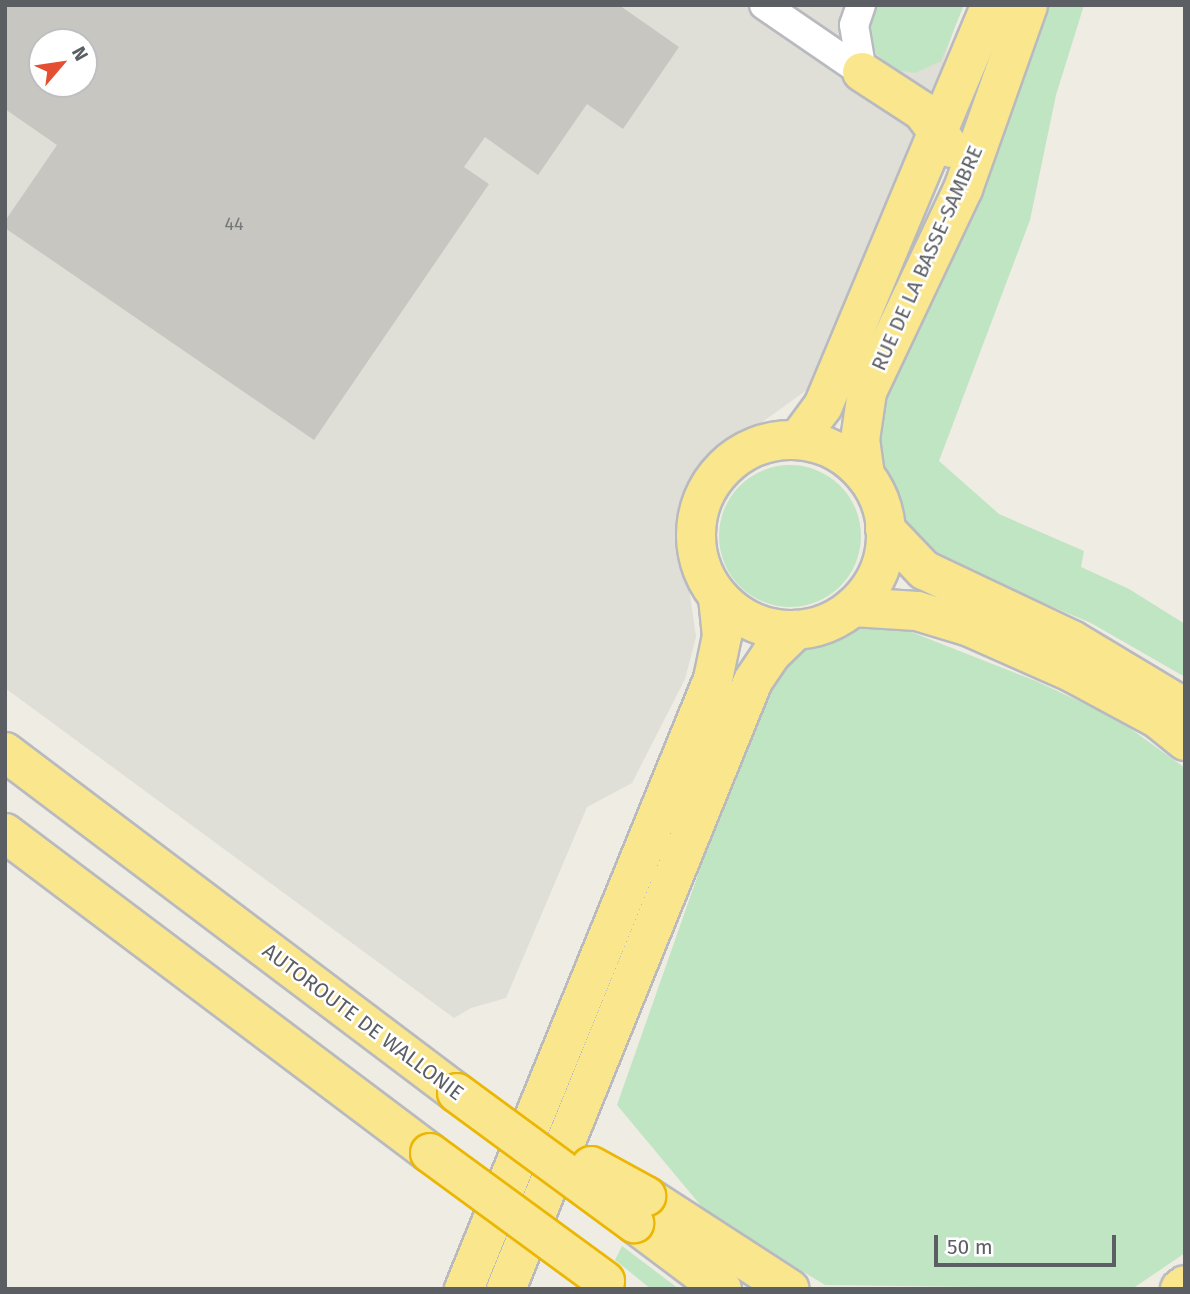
<!DOCTYPE html>
<style>
body{margin:0}
#map{position:relative;width:1190px;height:1294px;overflow:hidden;background:#eeece3;font-family:"Fira Sans",sans-serif}
div>[style]{position:absolute}
.industrial>*{inset:0;background:#dfded7}
.green>*{inset:0;background:#c0e5c3}
.round{border-radius:50%}
.building>*{inset:0;background:#c8c6c0}
.roads{filter:drop-shadow(2px 0 #b8babf) drop-shadow(-2px 0 #b8babf) drop-shadow(0 2px #b8babf) drop-shadow(0 -2px #b8babf)}
.street>*{height:28px;margin:-14px;padding:0 14px;transform-origin:14px;border-radius:14px;background:#fff}
.highway>*{height:38px;margin:-19px;padding:0 19px;transform-origin:19px;border-radius:19px;background:#fae78d}
.highway>.ring{margin:-19px;padding:0;box-sizing:content-box;background:none;border:38px solid #fae78d;border-radius:50%}
.bridges{filter:drop-shadow(2px 0 #ebb605) drop-shadow(-2px 0 #ebb605) drop-shadow(0 2px #ebb605) drop-shadow(0 -2px #ebb605)}
.highway-bridge>*{height:38px;margin:-19px;padding:0 19px;transform-origin:19px;border-radius:19px;background:#fae78d}
span{translate:-50% -50%;white-space:nowrap;text-align:center;line-height:1.15;-webkit-text-stroke:5px #fff;paint-order:stroke}
.number-label{font-size:18px;color:#76787a}
.number-label span{-webkit-text-stroke-width:0}
.street-label{font-size:21px;color:#5b5e63}
.frame{position:absolute;inset:0;border:7px solid #5b5e63;pointer-events:none}
.north{position:absolute;left:28px;top:28px;width:70px;height:70px;box-sizing:border-box;background:#fff;border:2px solid #bdbfc1;border-radius:50%;rotate:61deg;font-size:19px;font-weight:700;line-height:28px;text-align:center;color:#5b5e63}
.north::after{content:'';display:block;margin:auto;width:24px;height:32px;background:#e54e32;clip-path:polygon(50% 0,100% 100%,50% 72%,0 100%)}
.scale{position:absolute;left:934px;top:1235px;width:182px;height:32px;box-sizing:border-box;border:4px solid #5b5e63;border-top:0;padding-left:9px;font-size:21px;line-height:24px;white-space:nowrap;color:#5b5e63;-webkit-text-stroke:5px #fff;paint-order:stroke}
</style>
<div id="map">
<div class="industrial">
<i style="clip-path:polygon(evenodd,5px 5px,962px 5px,909px 166px,808px 389px,710px 460px,678px 511px,696px 637px,685px 679px,632px 783px,587px 807px,506px 998px,471px 1008px,454px 1018px,5px 688px,5px 5px,42px 42px,84px 42px,84px 84px,42px 84px,42px 42px)"></i>
</div>
<div class="green">
<i style="clip-path:polygon(875px 5px,964px 5px,941px 61px,915px 73px,891px 69px,866px 42px,868px 12px)"></i>
<i style="clip-path:polygon(1043px 5px,1084px 5px,1056px 95px,1030px 220px,939px 461px,999px 514px,1084px 551px,1081px 567px,1129px 589px,1185px 624px,1185px 677px,1091px 623px,934px 557px,907px 532px,876px 439px,881px 393px)"></i>
<i class="round" style="left:719px;top:465px;width:142px;height:142px"></i>
<i style="clip-path:polygon(858px 622px,896px 626px,1036px 681px,1117px 719px,1185px 768px,1185px 1253px,1132px 1289px,825px 1285px,707px 1213px,617px 1105px,751px 724px,785px 666px,815px 640px)"></i>
<i style="clip-path:polygon(622px 1246px,679px 1289px,651px 1289px,615px 1260px)"></i>
</div>
<div class="building">
<i style="clip-path:polygon(evenodd,5px 5px,619px 5px,679px 47px,623px 129px,587px 104px,538px 175px,485px 137px,464px 167px,489px 184px,314px 440px,5px 228px,5px 221px,57px 145px,5px 109px,5px 5px,42px 42px,84px 42px,84px 84px,42px 84px,42px 42px)"></i>
</div>
<div class="roads">
<div class="street">
<i style="left:764px;top:5px;width:119px;rotate:34.4deg"></i>
<i style="left:861px;top:5px;width:21px;rotate:109deg"></i>
<i style="left:854px;top:25px;width:48px;rotate:80.3deg"></i>
</div>
<div class="highway">
<i style="left:862px;top:72px;width:72px;rotate:33deg"></i>
<i style="left:922px;top:111px;width:46px;rotate:52.9deg"></i>
<i style="left:798px;top:440px;width:42px;rotate:-53.7deg"></i>
<i style="left:823px;top:406px;width:435px;rotate:-67.3deg"></i>
<i class="ring" style="left:696px;top:440px;width:152px;height:152px"></i>
<i style="left:865px;top:475px;width:35px;rotate:-98deg"></i>
<i style="left:860px;top:440px;width:49px;rotate:-81.7deg"></i>
<i style="left:867px;top:392px;width:225px;rotate:-64.7deg"></i>
<i style="left:963px;top:189px;width:195px;rotate:-70.5deg"></i>
<i style="left:885px;top:529px;width:57px;rotate:46.4deg"></i>
<i style="left:924px;top:570px;width:164px;rotate:25.3deg"></i>
<i style="left:1072px;top:640px;width:132px;rotate:31deg"></i>
<i style="left:853px;top:607px;width:64px;rotate:3.6deg"></i>
<i style="left:917px;top:611px;width:52px;rotate:16.7deg"></i>
<i style="left:967px;top:626px;width:116px;rotate:23.9deg"></i>
<i style="left:1073px;top:673px;width:97px;rotate:28.4deg"></i>
<i style="left:1158px;top:719px;width:35px;rotate:39deg"></i>
<i style="left:5px;top:752px;width:566px;rotate:37.03deg"></i>
<i style="left:5px;top:833px;width:532px;rotate:36.98deg"></i>
<i style="left:646px;top:1196px;width:171px;rotate:32.9deg"></i>
<i style="left:634px;top:1223px;width:110px;rotate:36.9deg"></i>
<i style="left:464px;top:1289px;width:659px;rotate:-67.79deg"></i>
<i style="left:713px;top:679px;width:44px;rotate:-78.2deg"></i>
<i style="left:722px;top:636px;width:39px;rotate:-96deg"></i>
<i style="left:506px;top:1289px;width:656px;rotate:-67.89deg"></i>
<i style="left:753px;top:681px;width:32px;rotate:-56deg"></i>
<i style="left:771px;top:654px;width:35px;rotate:-44deg"></i>
<i style="left:1180px;top:1289px;width:6px;rotate:-39deg"></i>
</div>
</div>
<div class="bridges">
<div class="highway-bridge">
<i style="left:457px;top:1093px;width:220px;rotate:36.3deg"></i>
<i style="left:430px;top:1153px;width:217px;rotate:36.2deg"></i>
<i style="left:591px;top:1166px;width:63px;rotate:28.6deg"></i>
</div>
</div>
<div class="number-label">
<span style="left:234px;top:224px">44</span>
</div>
<div class="street-label">
<span style="left:927px;top:258px;rotate:-66deg">RUE DE LA BASSE-SAMBRE</span>
<span style="left:363px;top:1022px;rotate:37deg">AUTOROUTE DE WALLONIE</span>
</div>
<div class="frame"></div>
<div class="north">N</div>
<div class="scale">50 m</div>
</div>
